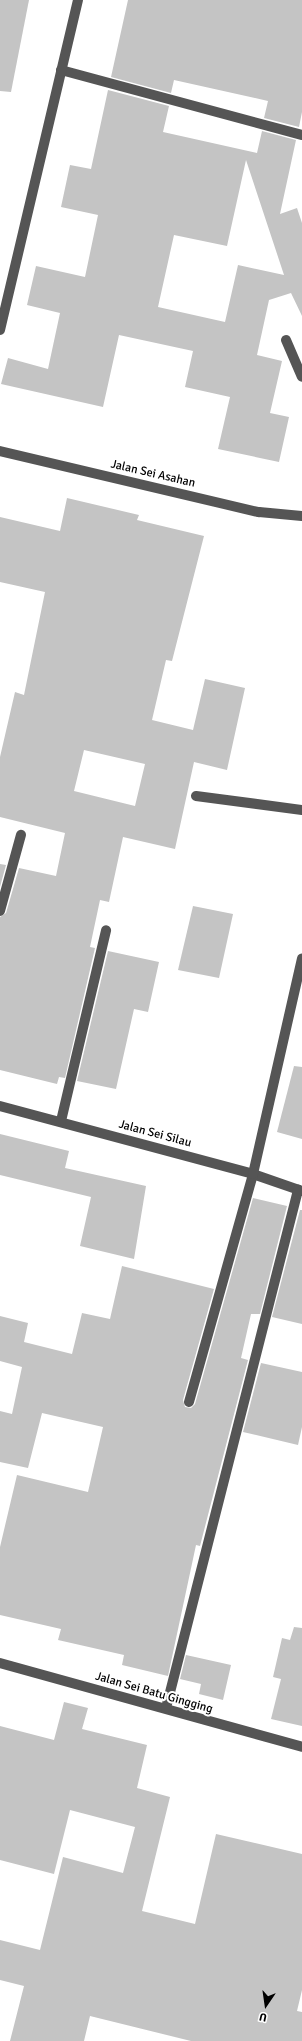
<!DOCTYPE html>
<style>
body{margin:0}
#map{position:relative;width:302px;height:2041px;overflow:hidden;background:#fff;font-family:Signika,sans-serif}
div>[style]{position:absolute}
.building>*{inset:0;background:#c4c4c4}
.minor>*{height:10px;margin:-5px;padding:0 5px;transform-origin:5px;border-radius:5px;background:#555}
span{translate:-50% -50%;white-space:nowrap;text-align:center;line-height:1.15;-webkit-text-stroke:4px #fff;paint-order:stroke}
.street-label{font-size:12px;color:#000}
.north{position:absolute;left:246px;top:1985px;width:40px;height:40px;-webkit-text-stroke:3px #fff;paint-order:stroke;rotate:193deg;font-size:11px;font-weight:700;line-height:16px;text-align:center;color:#000}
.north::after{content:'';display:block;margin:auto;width:14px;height:18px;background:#000;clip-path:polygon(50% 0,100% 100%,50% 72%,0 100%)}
</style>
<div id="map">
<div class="building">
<i style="clip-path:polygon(0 0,29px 0,11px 92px,0 91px)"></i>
<i style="clip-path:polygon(128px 0,302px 0,302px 112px,299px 127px,264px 118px,268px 101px,174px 80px,171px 93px,111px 77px)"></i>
<i style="clip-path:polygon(evenodd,108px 90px,169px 106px,163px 132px,257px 153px,262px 131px,296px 140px,280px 214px,297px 208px,302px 223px,302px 316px,291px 293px,269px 300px,257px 355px,282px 361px,270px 413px,289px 417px,279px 462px,218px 449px,230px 397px,185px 387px,193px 351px,119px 335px,103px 407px,1px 384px,8px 358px,48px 369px,60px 313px,27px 305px,36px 266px,85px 277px,98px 215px,61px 207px,70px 165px,91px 169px,108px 90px,246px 160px,284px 275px,238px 265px,225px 322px,158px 307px,174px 235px,227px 246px,246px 160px)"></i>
<i style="clip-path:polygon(evenodd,67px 498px,139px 515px,137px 520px,204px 536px,172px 661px,166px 660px,152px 720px,193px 730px,205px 679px,245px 688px,227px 770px,194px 762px,175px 849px,123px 837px,109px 902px,100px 900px,90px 947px,95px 948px,65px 1078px,59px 1077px,57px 1084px,0 1070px,0 917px,6px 913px,19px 868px,56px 876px,65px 833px,0 817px,0 757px,15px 692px,24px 695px,45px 592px,0 582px,0 517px,60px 531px,67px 498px,84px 750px,145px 764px,135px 806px,74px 791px,84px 750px)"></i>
<i style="clip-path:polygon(0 864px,6px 865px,0 887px)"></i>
<i style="clip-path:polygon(193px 906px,233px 914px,219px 978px,178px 970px)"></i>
<i style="clip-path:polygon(108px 951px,159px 962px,148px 1012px,134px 1009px,116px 1089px,77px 1081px)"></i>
<i style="clip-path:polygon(294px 1066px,302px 1067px,302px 1139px,277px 1132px)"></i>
<i style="clip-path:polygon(0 1134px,69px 1151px,65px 1168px,146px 1186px,134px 1259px,80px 1246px,91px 1197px,0 1175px)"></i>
<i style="clip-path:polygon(253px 1198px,287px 1206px,260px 1314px,251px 1314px,241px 1358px,248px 1360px,200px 1546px,196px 1545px,168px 1676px,122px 1665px,124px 1655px,58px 1640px,61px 1629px,0 1615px,0 1547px,17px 1475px,88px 1492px,103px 1427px,42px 1413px,28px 1468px,0 1462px,0 1411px,12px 1414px,22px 1367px,0 1361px,0 1316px,28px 1323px,24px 1342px,72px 1354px,82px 1313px,110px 1319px,122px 1266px,214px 1289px,183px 1400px,185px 1407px,191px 1408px,195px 1404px)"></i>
<i style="clip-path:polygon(300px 1210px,302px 1210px,302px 1324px,272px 1317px)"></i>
<i style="clip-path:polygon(261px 1363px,302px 1372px,302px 1427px,298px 1445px,243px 1432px)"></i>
<i style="clip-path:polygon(294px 1627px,302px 1628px,302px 1726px,271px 1719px,281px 1679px,273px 1677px,282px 1638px,290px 1640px)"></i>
<i style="clip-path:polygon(186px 1655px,231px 1665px,223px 1700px,199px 1694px,201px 1684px,180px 1679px)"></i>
<i style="clip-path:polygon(64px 1702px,88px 1708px,82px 1729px,147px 1745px,137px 1788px,170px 1797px,142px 1911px,195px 1924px,216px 1834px,302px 1854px,302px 1990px,297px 2011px,302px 2012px,302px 2041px,191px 2041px,90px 2016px,84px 2041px,10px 2041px,24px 1986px,0 1980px,0 1940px,40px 1950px,63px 1857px,123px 1873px,135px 1827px,70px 1810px,54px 1874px,0 1860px,0 1726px,54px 1740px)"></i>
</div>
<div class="minor">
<i style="left:61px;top:70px;width:250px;rotate:15.1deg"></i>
<i style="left:0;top:330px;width:339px;rotate:-76.7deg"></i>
<i style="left:286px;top:340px;width:40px;rotate:66.6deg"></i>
<i style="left:0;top:451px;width:266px;rotate:13.3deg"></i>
<i style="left:259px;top:512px;width:43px;rotate:5.3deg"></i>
<i style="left:196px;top:796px;width:107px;rotate:7.5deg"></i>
<i style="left:0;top:911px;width:79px;rotate:-74.6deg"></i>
<i style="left:0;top:1106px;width:262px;rotate:15deg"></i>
<i style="left:253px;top:1174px;width:52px;rotate:19.1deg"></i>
<i style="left:61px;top:1121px;width:196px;rotate:-76.7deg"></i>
<i style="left:189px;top:1402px;width:237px;rotate:-74.3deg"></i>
<i style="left:253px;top:1174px;width:221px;rotate:-77.2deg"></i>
<i style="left:0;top:1663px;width:313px;rotate:15.5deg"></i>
<i style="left:166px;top:1708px;width:535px;rotate:-75.7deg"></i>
</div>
<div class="street-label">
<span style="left:153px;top:474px;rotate:13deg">Jalan Sei Asahan</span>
<span style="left:155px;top:1134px;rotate:15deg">Jalan Sei Silau</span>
<span style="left:154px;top:1693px;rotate:16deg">Jalan Sei Batu Gingging</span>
</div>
<div class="north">U</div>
</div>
